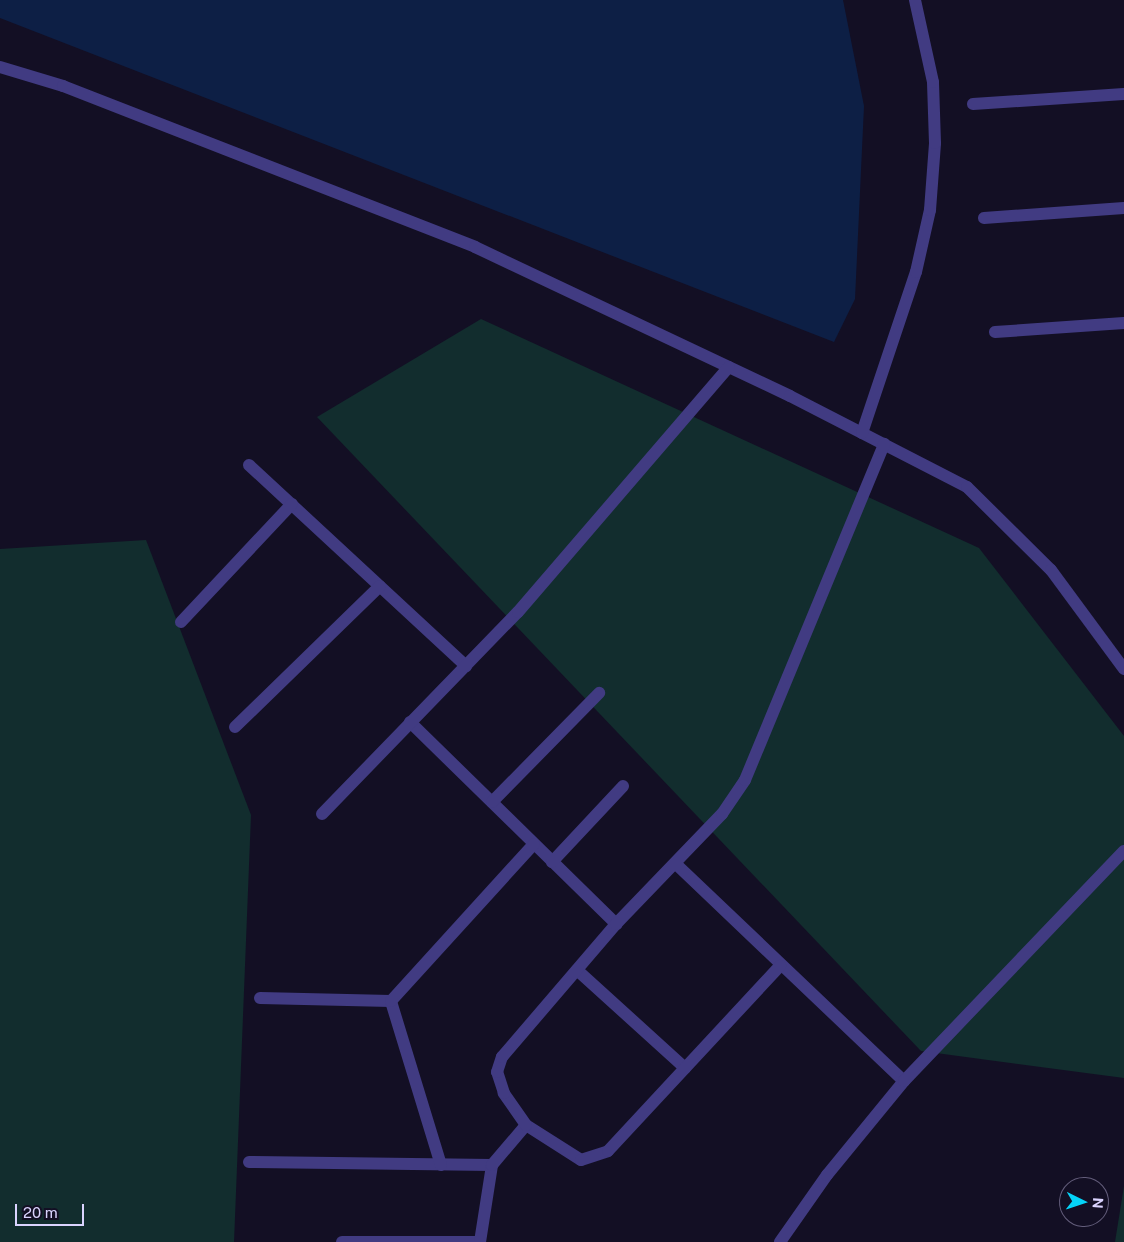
<!DOCTYPE html>
<style>
body{margin:0}
#map{position:relative;width:1124px;height:1242px;overflow:hidden;background:#130f24;font-family:"Public Sans",sans-serif}
div>[style]{position:absolute}
.green>*{inset:0;background:#122d2e}
.water>*{inset:0;background:#0d1f45}
.minor>*{height:12px;margin:-6px;padding:0 6px;transform-origin:6px;border-radius:6px;background:#413b82}
span{translate:-50% -50%;white-space:nowrap;text-align:center;line-height:1.15;-webkit-text-stroke:4.5px #130f24;paint-order:stroke}
.north{position:absolute;left:1059px;top:1177px;width:50px;height:50px;box-sizing:border-box;background:#130f24;border:1px solid #635d7b;border-radius:50%;rotate:94deg;font-size:14px;font-weight:700;line-height:20px;text-align:center;color:#dad3fe}
.north::after{content:'';display:block;margin:auto;width:18px;height:22px;background:#05d3f8;clip-path:polygon(50% 0,100% 100%,50% 72%,0 100%)}
.scale{position:absolute;left:15px;top:1204px;width:69px;height:22px;box-sizing:border-box;border:2px solid #dad3fe;border-top:0;padding-left:6px;font-size:15px;line-height:18px;white-space:nowrap;color:#dad3fe;-webkit-text-stroke:4px #130f24;paint-order:stroke}
</style>
<div id="map">
<div class="green">
<i style="clip-path:polygon(481px 319px,979px 548px,1124px 736px,1124px 1078px,921px 1051px,317px 417px)"></i>
<i style="clip-path:polygon(146px 540px,251px 815px,234px 1242px,0 1242px,0 549px)"></i>
<i style="clip-path:polygon(1124px 1186px,1124px 1242px,1115px 1242px)"></i>
</div>
<div class="water">
<i style="clip-path:polygon(0 0,843px 0,864px 106px,855px 299px,834px 342px,0 18px)"></i>
</div>
<div class="minor">
<i style="left:0;top:67px;width:66px;rotate:16.8deg"></i>
<i style="left:63px;top:86px;width:442px;rotate:21.3deg"></i>
<i style="left:475px;top:247px;width:348px;rotate:25.3deg"></i>
<i style="left:790px;top:396px;width:199px;rotate:27.2deg"></i>
<i style="left:967px;top:487px;width:118px;rotate:44.7deg"></i>
<i style="left:1051px;top:570px;width:123px;rotate:53.6deg"></i>
<i style="left:973px;top:104px;width:151px;rotate:-3.8deg"></i>
<i style="left:984px;top:218px;width:140px;rotate:-4.1deg"></i>
<i style="left:995px;top:332px;width:129px;rotate:-4deg"></i>
<i style="left:862px;top:433px;width:170px;rotate:-71.5deg"></i>
<i style="left:916px;top:272px;width:64px;rotate:-77.3deg"></i>
<i style="left:930px;top:210px;width:67px;rotate:-85.7deg"></i>
<i style="left:935px;top:143px;width:61px;rotate:-91.9deg"></i>
<i style="left:933px;top:82px;width:84px;rotate:-102.4deg"></i>
<i style="left:249px;top:465px;width:296px;rotate:42.8deg"></i>
<i style="left:181px;top:622px;width:162px;rotate:-46.8deg"></i>
<i style="left:410px;top:722px;width:289px;rotate:44.4deg"></i>
<i style="left:235px;top:727px;width:202px;rotate:-44.2deg"></i>
<i style="left:492px;top:802px;width:153px;rotate:-45.5deg"></i>
<i style="left:322px;top:814px;width:281px;rotate:-45.9deg"></i>
<i style="left:518px;top:612px;width:323px;rotate:-49.3deg"></i>
<i style="left:552px;top:862px;width:104px;rotate:-46.9deg"></i>
<i style="left:677px;top:865px;width:313px;rotate:43.6deg"></i>
<i style="left:577px;top:970px;width:146px;rotate:42.2deg"></i>
<i style="left:260px;top:998px;width:131px;rotate:1.3deg"></i>
<i style="left:526px;top:1125px;width:65px;rotate:32.5deg"></i>
<i style="left:581px;top:1160px;width:28px;rotate:-18deg"></i>
<i style="left:608px;top:1151px;width:253px;rotate:-47.1deg"></i>
<i style="left:249px;top:1162px;width:243px;rotate:0.7deg"></i>
<i style="left:441px;top:1165px;width:171px;rotate:-107deg"></i>
<i style="left:391px;top:1001px;width:212px;rotate:-47.7deg"></i>
<i style="left:342px;top:1242px;width:138px"></i>
<i style="left:480px;top:1242px;width:78px;rotate:-81.1deg"></i>
<i style="left:492px;top:1165px;width:52px;rotate:-49.6deg"></i>
<i style="left:526px;top:1125px;width:39px;rotate:-125deg"></i>
<i style="left:504px;top:1093px;width:22px;rotate:-108deg"></i>
<i style="left:497px;top:1072px;width:16px;rotate:-72deg"></i>
<i style="left:502px;top:1057px;width:175px;rotate:-49.4deg"></i>
<i style="left:616px;top:924px;width:153px;rotate:-46.1deg"></i>
<i style="left:722px;top:814px;width:41px;rotate:-55.9deg"></i>
<i style="left:745px;top:780px;width:364px;rotate:-67.5deg"></i>
<i style="left:780px;top:1242px;width:82px;rotate:-55deg"></i>
<i style="left:827px;top:1175px;width:122px;rotate:-50.7deg"></i>
<i style="left:904px;top:1081px;width:318px;rotate:-46.3deg"></i>
</div>
<div class="north">N</div>
<div class="scale">20 m</div>
</div>
